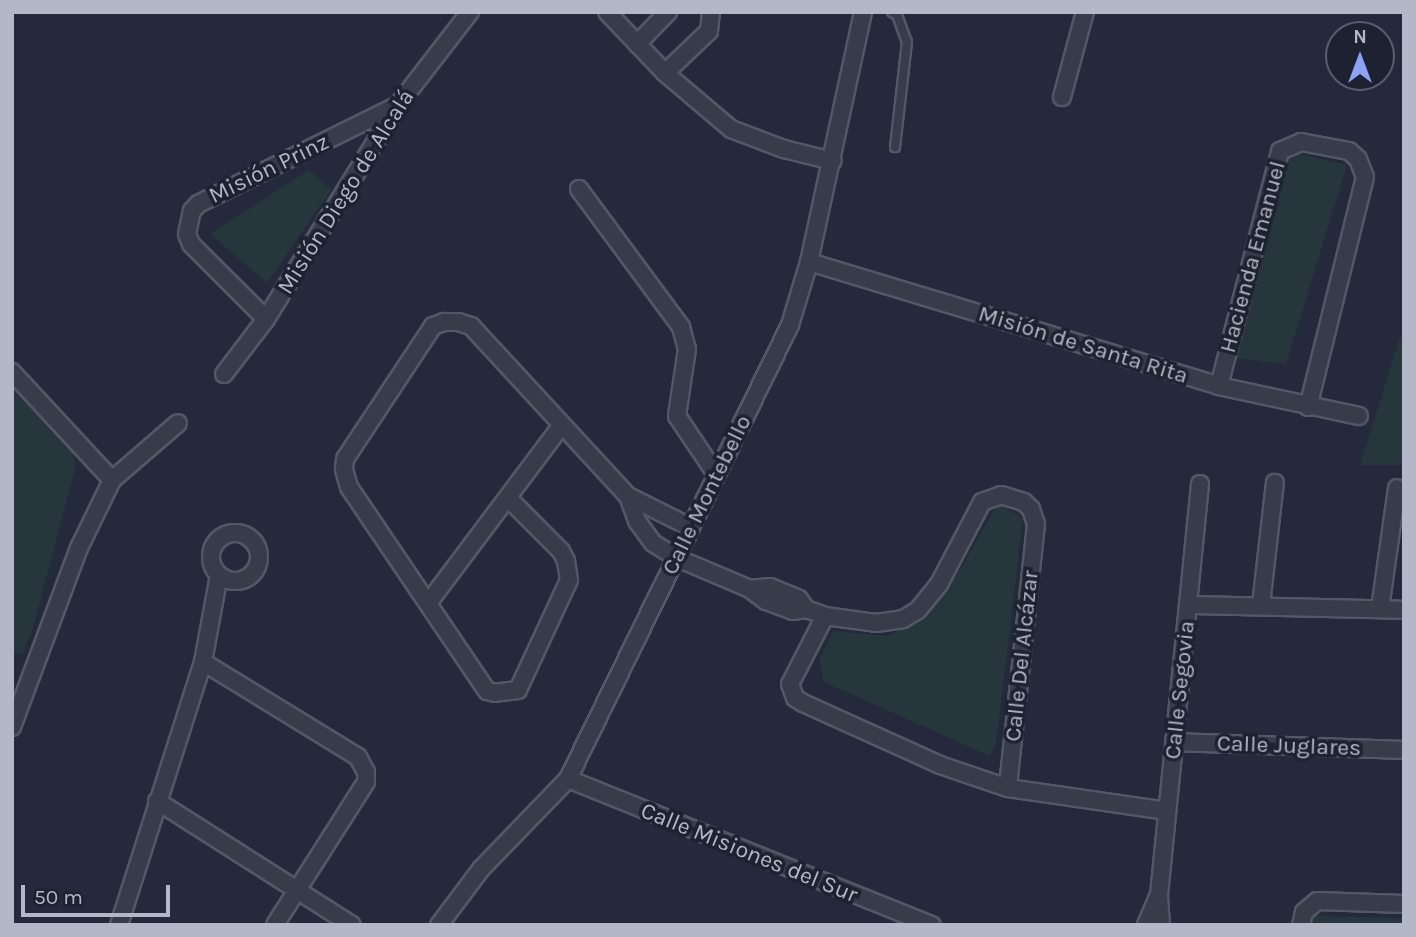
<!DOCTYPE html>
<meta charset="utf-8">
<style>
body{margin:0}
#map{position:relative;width:1416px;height:937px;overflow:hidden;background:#242a3b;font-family:Karla,sans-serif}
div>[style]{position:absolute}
.green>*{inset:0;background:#26363c}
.roads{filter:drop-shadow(2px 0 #535766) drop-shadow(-2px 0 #535766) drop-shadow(0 2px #535766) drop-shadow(0 -2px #535766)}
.lane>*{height:8px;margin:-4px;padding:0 4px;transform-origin:4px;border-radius:4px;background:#373c4b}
.street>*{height:16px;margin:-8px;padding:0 8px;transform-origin:8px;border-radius:8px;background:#373c4b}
.street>.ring{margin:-8px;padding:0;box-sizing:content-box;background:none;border:16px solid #373c4b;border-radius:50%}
span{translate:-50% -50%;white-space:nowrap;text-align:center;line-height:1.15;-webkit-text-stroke:7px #1d2230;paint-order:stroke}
.street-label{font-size:23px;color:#b3b7c7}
.frame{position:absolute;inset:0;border:14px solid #b3b7c7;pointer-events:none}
.north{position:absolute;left:1325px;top:21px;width:70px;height:70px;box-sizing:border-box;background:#1d2230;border:2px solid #595e6c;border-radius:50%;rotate:0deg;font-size:19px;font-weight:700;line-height:28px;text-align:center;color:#b3b7c7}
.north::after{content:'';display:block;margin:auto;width:24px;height:32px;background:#8ba3f4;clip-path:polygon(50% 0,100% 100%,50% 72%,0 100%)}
.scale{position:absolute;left:21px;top:885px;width:149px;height:32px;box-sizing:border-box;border:4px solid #b3b7c7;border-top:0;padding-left:9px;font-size:21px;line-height:24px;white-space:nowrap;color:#b3b7c7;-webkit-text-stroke:5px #1d2230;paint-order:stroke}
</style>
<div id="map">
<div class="green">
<i style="clip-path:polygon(1286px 151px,1347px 165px,1286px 364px,1235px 358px)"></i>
<i style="clip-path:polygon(309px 170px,331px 190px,267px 283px,210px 234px)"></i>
<i style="clip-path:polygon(1400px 337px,1404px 338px,1404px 465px,1360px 465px)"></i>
<i style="clip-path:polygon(12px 390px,70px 444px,76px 465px,32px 632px,23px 653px,12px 654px)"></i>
<i style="clip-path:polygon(998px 503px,1023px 519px,996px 744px,990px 756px,824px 682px,819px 660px,833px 631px,886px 636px,927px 618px,961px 568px)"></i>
<i style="clip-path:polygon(1313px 916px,1404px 918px,1404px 925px,1312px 925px)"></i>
</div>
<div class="roads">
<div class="lane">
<i style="left:892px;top:12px;width:6px;rotate:31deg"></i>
<i style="left:897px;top:15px;width:29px;rotate:70deg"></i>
<i style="left:907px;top:42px;width:106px;rotate:96.5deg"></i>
</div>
<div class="street">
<i style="left:607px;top:12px;width:84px;rotate:46.4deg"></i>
<i style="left:665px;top:73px;width:87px;rotate:40.3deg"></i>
<i style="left:731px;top:129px;width:57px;rotate:20.7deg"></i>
<i style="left:784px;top:149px;width:50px;rotate:13.8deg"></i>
<i style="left:637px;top:44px;width:45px;rotate:-45.9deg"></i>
<i style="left:665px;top:73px;width:61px;rotate:-43.7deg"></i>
<i style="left:709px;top:31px;width:19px;rotate:-84deg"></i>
<i style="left:1062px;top:97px;width:88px;rotate:-74.9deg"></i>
<i style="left:579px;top:189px;width:172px;rotate:53.5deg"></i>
<i style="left:681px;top:327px;width:23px;rotate:75deg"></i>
<i style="left:687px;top:349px;width:68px;rotate:98.5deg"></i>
<i style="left:677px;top:416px;width:70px;rotate:56.1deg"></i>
<i style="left:809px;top:262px;width:428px;rotate:16.8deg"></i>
<i style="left:1219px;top:386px;width:143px;rotate:12.1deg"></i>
<i style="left:266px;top:319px;width:106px;rotate:-135deg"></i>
<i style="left:191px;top:244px;width:11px;rotate:-112deg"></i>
<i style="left:187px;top:234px;width:24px;rotate:-78deg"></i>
<i style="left:192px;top:211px;width:9px;rotate:-49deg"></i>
<i style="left:198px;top:204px;width:223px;rotate:-26.3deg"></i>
<i style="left:12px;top:372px;width:147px;rotate:47.2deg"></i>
<i style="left:224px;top:374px;width:69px;rotate:-52.6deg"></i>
<i style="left:266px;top:319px;width:251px;rotate:-58.3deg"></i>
<i style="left:398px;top:105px;width:118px;rotate:-52.3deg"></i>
<i style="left:1219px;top:386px;width:243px;rotate:-75.4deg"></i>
<i style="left:1280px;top:151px;width:23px;rotate:-23deg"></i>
<i style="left:1301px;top:142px;width:49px;rotate:10.6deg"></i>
<i style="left:1349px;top:151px;width:12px;rotate:42deg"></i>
<i style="left:1358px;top:159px;width:19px;rotate:69deg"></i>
<i style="left:1365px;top:177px;width:237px;rotate:103.9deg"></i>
<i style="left:628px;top:496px;width:69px;rotate:26.6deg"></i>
<i style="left:508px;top:498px;width:75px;rotate:45deg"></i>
<i style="left:561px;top:551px;width:11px;rotate:63deg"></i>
<i style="left:566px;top:561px;width:19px;rotate:81deg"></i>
<i style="left:569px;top:580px;width:121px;rotate:114.9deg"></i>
<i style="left:518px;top:690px;width:23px;rotate:173deg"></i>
<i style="left:495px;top:693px;width:8px;rotate:-166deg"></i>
<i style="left:487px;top:691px;width:246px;rotate:-124.1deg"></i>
<i style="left:349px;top:487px;width:19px;rotate:-106deg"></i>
<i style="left:344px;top:469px;width:10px;rotate:-84deg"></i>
<i style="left:345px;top:459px;width:159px;rotate:-56.5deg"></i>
<i style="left:433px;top:326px;width:12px;rotate:-20deg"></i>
<i style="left:444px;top:322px;width:14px"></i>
<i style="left:458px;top:322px;width:14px;rotate:17deg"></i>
<i style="left:471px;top:326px;width:231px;rotate:47.3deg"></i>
<i style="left:628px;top:496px;width:27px;rotate:70deg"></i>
<i style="left:637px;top:521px;width:27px;rotate:54deg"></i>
<i style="left:653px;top:543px;width:28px;rotate:32deg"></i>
<i style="left:677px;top:558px;width:79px;rotate:23deg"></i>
<i style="left:750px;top:589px;width:20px;rotate:37deg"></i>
<i style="left:766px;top:601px;width:29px;rotate:20deg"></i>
<i style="left:793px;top:611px;width:13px;rotate:-9deg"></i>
<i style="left:806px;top:609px;width:20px;rotate:20deg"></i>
<i style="left:825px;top:616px;width:51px;rotate:7.8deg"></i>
<i style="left:876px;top:623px;width:27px;rotate:-8deg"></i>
<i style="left:903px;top:619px;width:17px;rotate:-31deg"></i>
<i style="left:918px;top:610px;width:33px;rotate:-51deg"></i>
<i style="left:939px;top:584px;width:93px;rotate:-62.3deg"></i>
<i style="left:982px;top:502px;width:20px;rotate:-20deg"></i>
<i style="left:1001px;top:495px;width:24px;rotate:17deg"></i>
<i style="left:1024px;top:502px;width:10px;rotate:45deg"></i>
<i style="left:1031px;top:509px;width:16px;rotate:72deg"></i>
<i style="left:1036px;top:524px;width:265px;rotate:96.1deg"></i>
<i class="ring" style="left:211px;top:533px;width:32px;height:32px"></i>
<i style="left:750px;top:589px;width:20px;rotate:-6deg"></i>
<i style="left:770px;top:587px;width:31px;rotate:22deg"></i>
<i style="left:799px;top:599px;width:12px;rotate:55deg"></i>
<i style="left:429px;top:602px;width:221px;rotate:-53.1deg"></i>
<i style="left:1189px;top:605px;width:215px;rotate:1.3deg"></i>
<i style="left:1261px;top:605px;width:123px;rotate:-83.5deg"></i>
<i style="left:1380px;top:609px;width:122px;rotate:-82deg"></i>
<i style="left:825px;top:616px;width:76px;rotate:117.2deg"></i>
<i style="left:790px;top:684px;width:15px;rotate:70deg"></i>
<i style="left:795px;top:698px;width:9px;rotate:32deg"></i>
<i style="left:803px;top:703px;width:150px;rotate:24.3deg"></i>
<i style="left:940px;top:765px;width:72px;rotate:18.7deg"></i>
<i style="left:1008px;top:788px;width:161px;rotate:8.2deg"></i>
<i style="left:203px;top:662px;width:182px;rotate:31.5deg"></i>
<i style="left:358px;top:757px;width:17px;rotate:62deg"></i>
<i style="left:366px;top:772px;width:10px;rotate:90deg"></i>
<i style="left:366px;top:782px;width:169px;rotate:122.5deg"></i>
<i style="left:12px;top:727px;width:191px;rotate:-69.5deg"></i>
<i style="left:79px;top:548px;width:76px;rotate:-64.1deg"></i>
<i style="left:112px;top:480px;width:87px;rotate:-40.8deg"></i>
<i style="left:1174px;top:742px;width:230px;rotate:2deg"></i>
<i style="left:568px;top:779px;width:392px;rotate:21.9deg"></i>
<i style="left:157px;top:801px;width:231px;rotate:32.5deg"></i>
<i style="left:119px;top:925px;width:276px;rotate:-72.3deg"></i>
<i style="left:203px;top:662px;width:88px;rotate:-79.6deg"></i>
<i style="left:439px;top:925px;width:70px;rotate:-53.1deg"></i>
<i style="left:481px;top:869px;width:125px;rotate:-46deg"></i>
<i style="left:568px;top:779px;width:505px;rotate:-63.94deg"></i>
<i style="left:790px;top:325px;width:66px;rotate:-73.2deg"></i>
<i style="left:809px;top:262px;width:256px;rotate:-77.8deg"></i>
<i style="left:1146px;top:925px;width:33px;rotate:-67deg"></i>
<i style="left:1161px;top:925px;width:30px;rotate:-94deg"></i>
<i style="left:1159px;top:895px;width:413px;rotate:-84.3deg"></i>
<i style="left:1301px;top:925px;width:13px;rotate:-77deg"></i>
<i style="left:1304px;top:912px;width:17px;rotate:-40deg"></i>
<i style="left:1317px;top:901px;width:87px;rotate:2deg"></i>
</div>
</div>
<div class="street-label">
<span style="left:269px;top:169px;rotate:-26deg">Misión Prinz</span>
<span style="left:346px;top:192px;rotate:-58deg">Misión Diego de Alcalá</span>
<span style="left:1253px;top:257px;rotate:-75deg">Hacienda Emanuel</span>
<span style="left:1083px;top:345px;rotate:17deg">Misión de Santa Rita</span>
<span style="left:707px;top:495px;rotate:-64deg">Calle Montebello</span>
<span style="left:1022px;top:656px;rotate:-84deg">Calle Del Alcázar</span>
<span style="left:1180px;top:690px;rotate:-84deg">Calle Segovia</span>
<span style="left:1289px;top:746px;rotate:2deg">Calle Juglares</span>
<span style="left:749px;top:853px;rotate:22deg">Calle Misiones del Sur</span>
</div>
<div class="frame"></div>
<div class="north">N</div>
<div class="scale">50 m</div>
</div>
